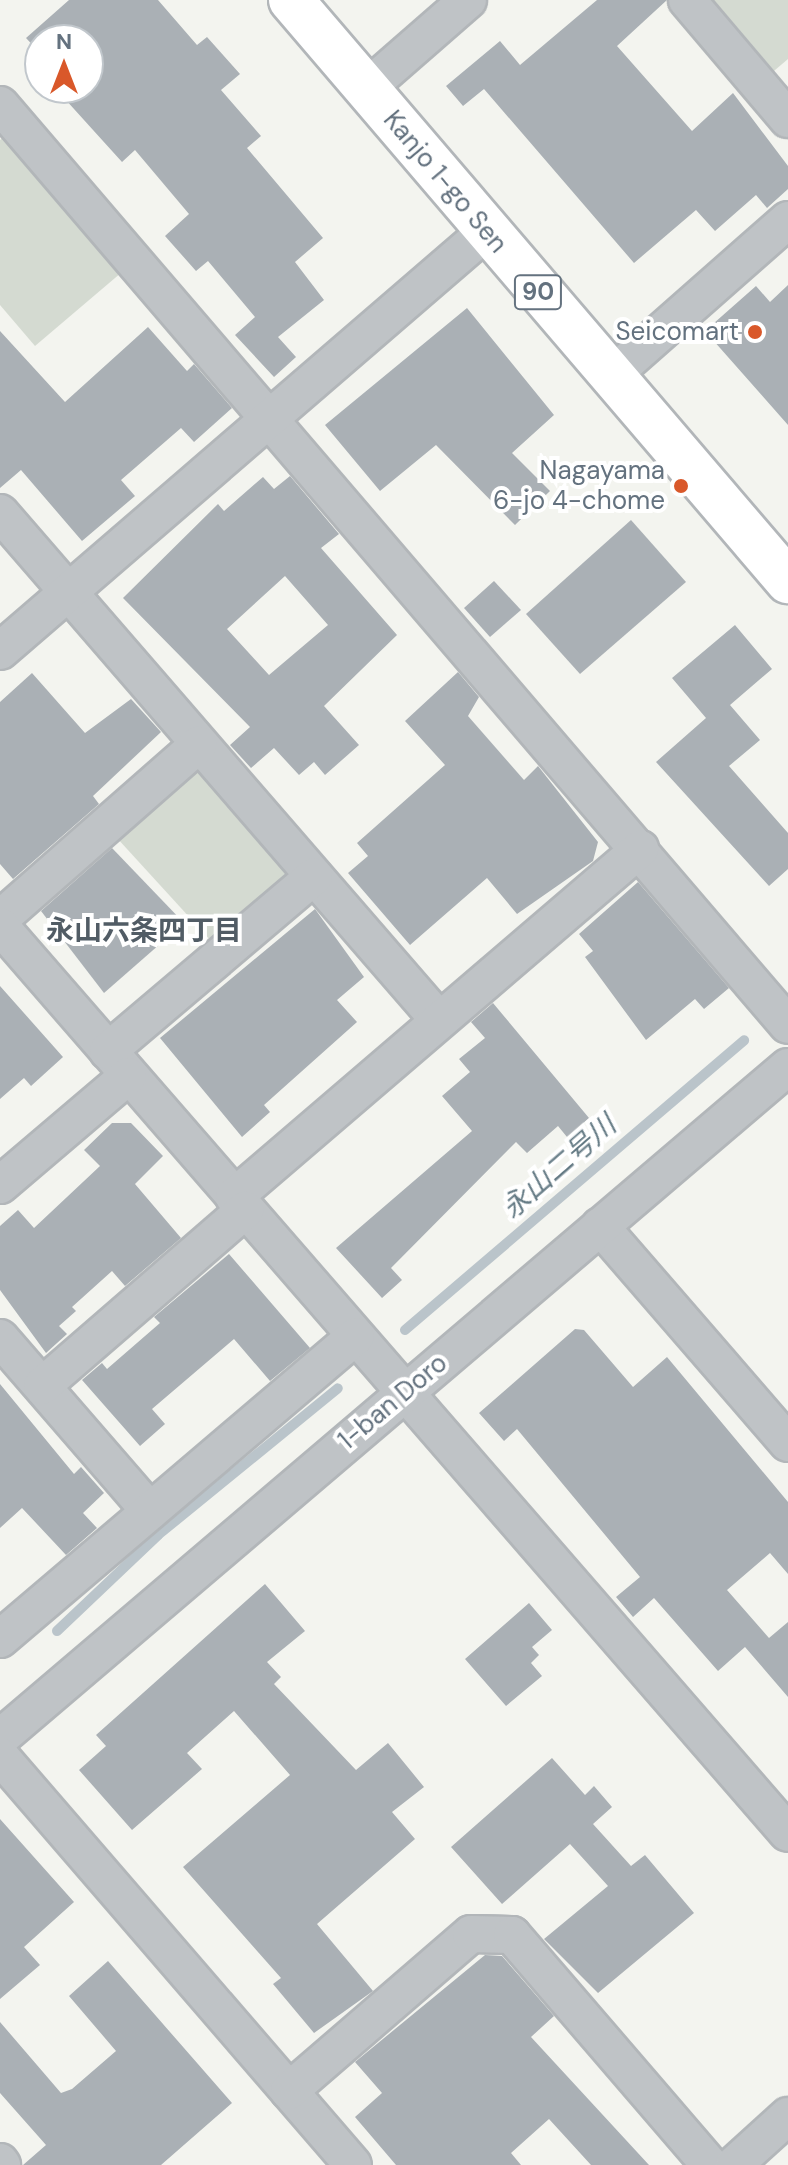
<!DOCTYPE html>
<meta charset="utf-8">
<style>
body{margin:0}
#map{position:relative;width:788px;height:2165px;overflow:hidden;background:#f3f4ef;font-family:"DM Sans","Noto Sans JP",sans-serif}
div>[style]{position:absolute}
.green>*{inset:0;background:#d4dad1}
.stream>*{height:10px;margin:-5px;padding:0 5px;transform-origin:5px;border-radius:5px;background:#bac4ca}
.building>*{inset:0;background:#aab0b5}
.roads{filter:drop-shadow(2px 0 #b2b6b9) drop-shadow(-2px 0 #b2b6b9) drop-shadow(0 2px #b2b6b9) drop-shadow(0 -2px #b2b6b9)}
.minor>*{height:36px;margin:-18px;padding:0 18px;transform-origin:18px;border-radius:18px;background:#bfc3c6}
.major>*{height:44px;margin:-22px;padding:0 22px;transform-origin:22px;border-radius:22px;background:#fff}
.dots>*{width:22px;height:22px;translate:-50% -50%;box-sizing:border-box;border:4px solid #fff;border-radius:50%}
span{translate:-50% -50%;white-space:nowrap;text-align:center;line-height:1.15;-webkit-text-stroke:8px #fff;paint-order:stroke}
.shield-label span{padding:2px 6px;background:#fff;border:2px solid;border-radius:6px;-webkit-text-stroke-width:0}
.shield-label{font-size:24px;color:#64727f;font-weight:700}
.street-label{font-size:26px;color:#64727f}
.poi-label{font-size:26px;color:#64727f}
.right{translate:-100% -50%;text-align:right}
.neighbourhood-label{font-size:28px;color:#515c65;font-weight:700}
.water-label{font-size:28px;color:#647a84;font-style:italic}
.north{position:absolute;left:24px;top:24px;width:80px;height:80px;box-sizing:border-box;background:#fff;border:2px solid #c1c7cc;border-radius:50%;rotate:0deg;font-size:22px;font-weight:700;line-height:32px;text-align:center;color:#64727f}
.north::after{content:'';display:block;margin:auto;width:28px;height:36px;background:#d9582a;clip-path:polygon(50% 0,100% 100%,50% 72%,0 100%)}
</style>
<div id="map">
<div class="green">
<i style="clip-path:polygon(704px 0,788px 0,788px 59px,768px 76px)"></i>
<i style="clip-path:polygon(17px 125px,135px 261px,35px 346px,0 305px,0 140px)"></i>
<i style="clip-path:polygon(198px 745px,314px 876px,223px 954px,106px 826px)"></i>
</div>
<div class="stream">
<i style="left:405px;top:1330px;width:446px;rotate:-40.5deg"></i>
<i style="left:57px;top:1631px;width:139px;rotate:-43.5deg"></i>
<i style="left:158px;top:1535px;width:232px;rotate:-39.2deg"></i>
</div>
<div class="building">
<i style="clip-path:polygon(69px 0,158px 0,197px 45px,207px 37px,240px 74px,221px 90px,261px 136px,247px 148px,323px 238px,295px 262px,324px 300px,278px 337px,296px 357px,274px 377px,235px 335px,255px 317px,208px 261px,196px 271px,165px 236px,189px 214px,135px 150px,122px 162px,55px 88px,88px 88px,88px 40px,40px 40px,40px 53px,26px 38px)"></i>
<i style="clip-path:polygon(597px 0,667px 0,617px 46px,692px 131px,733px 93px,788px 166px,788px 189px,767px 208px,756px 195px,715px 231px,696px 210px,634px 263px,484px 89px,463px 106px,446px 86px,500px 41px,520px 65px)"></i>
<i style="clip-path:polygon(788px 285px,788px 425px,705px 331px,756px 286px,770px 302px)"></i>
<i style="clip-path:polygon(467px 308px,554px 415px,512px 453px,550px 491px,515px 525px,436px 445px,380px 491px,325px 425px)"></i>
<i style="clip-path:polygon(148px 327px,187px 371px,194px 364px,232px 408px,194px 442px,181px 428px,121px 480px,135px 496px,82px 541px,21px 470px,0 488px,0 331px,65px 402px)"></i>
<i style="clip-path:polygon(evenodd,290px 476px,339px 534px,321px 548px,397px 635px,324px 706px,359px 745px,325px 775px,314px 762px,299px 775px,274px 748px,251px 768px,230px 745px,250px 727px,123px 598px,218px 504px,224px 511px,263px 477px,274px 489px,290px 476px,285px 576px,328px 625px,269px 675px,227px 629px,285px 576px)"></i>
<i style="clip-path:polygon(631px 520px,686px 582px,580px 674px,526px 614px)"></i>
<i style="clip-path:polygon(494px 581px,521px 610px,490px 637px,464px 608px)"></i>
<i style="clip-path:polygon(735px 625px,772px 669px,730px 705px,760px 740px,729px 766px,788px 833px,788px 869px,769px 886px,656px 762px,706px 718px,672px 678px)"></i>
<i style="clip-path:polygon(458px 672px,479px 697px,468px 716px,524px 780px,538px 766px,598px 842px,593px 861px,517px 914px,487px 878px,410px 945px,348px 873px,368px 856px,357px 843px,445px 765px,405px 721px)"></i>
<i style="clip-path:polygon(32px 673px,85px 733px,131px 699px,161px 732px,93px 796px,99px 804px,13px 879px,0 864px,0 702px)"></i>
<i style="clip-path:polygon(112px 848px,184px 923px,104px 993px,41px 911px)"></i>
<i style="clip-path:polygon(638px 882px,729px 988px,704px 1009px,695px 999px,646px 1040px,585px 957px,593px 951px,579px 934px)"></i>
<i style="clip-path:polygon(315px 909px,364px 977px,337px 1000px,357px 1022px,264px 1105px,270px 1112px,242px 1137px,160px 1038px)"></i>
<i style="clip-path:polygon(0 986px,63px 1057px,31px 1086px,24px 1078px,0 1099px)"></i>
<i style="clip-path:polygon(493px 1003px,589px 1118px,567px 1137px,558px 1126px,527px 1153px,516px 1142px,391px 1268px,402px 1280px,382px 1298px,336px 1248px,472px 1131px,442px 1096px,470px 1072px,459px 1059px,485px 1038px,471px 1022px)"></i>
<i style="clip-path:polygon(112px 1123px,131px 1123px,163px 1156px,135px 1184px,181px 1238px,125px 1286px,112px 1271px,72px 1307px,76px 1311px,59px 1326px,67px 1334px,46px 1353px,0 1290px,0 1226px,18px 1210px,34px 1228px,100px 1166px,84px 1150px)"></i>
<i style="clip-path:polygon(229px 1254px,310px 1348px,270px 1381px,234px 1339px,152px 1409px,165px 1424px,140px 1446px,82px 1380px,102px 1363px,107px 1369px,160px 1323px,154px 1317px)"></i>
<i style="clip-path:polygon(575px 1329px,584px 1330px,633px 1387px,667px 1357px,788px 1502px,788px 1574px,770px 1553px,727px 1590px,769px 1638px,788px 1622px,788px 1697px,745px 1647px,718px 1671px,654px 1598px,633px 1617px,616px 1597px,640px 1577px,517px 1429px,504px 1441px,479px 1413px)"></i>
<i style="clip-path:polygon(0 1384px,74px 1474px,81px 1467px,104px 1493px,83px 1513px,97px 1528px,66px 1555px,22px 1508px,0 1528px)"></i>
<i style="clip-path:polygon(265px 1584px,305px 1631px,267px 1662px,281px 1677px,274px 1684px,356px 1770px,388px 1743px,424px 1787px,392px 1812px,415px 1839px,317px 1924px,373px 1991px,314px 2033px,273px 1984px,281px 1978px,183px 1867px,290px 1775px,234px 1711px,187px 1753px,202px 1769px,132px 1830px,79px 1770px,106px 1746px,96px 1735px)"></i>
<i style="clip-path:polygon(529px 1603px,552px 1630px,532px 1647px,539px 1655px,531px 1663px,542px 1676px,506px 1706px,465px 1659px)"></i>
<i style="clip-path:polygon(552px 1758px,585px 1795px,594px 1786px,612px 1807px,593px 1824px,631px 1866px,645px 1855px,694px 1913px,598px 1993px,544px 1939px,608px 1886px,570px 1844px,502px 1904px,451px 1847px)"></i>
<i style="clip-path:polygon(0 1819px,74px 1902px,24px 1947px,40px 1965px,0 1999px)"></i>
<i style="clip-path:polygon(485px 1955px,502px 1956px,554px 2016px,531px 2037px,649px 2165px,591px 2165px,549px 2119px,511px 2153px,521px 2165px,396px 2165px,355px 2117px,382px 2093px,355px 2062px)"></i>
<i style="clip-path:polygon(108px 1961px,232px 2103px,161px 2165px,23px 2165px,46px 2145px,0 2093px,0 2022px,61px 2093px,72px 2089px,116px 2051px,69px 1996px)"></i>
</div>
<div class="roads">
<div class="minor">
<i style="left:687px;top:0;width:156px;rotate:49.7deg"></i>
<i style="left:367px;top:88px;width:134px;rotate:-41.1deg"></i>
<i style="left:0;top:105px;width:1211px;rotate:49.42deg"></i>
<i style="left:611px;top:376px;width:236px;rotate:-41.4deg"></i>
<i style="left:0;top:513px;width:669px;rotate:49.12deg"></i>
<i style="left:0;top:651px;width:643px;rotate:-40.78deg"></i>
<i style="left:0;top:919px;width:264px;rotate:-41.3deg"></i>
<i style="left:0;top:926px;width:1201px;rotate:49.02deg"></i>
<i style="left:108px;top:1051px;width:270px;rotate:-40.3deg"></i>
<i style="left:0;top:1185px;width:168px;rotate:-40.4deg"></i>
<i style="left:234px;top:1197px;width:535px;rotate:-40.6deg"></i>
<i style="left:600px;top:1226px;width:287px;rotate:49.1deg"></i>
<i style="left:0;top:1338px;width:229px;rotate:49.1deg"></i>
<i style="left:42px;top:1386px;width:269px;rotate:-40.9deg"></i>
<i style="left:0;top:1639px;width:467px;rotate:-40.4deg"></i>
<i style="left:0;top:1738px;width:1035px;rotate:-40.42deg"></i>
<i style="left:0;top:1756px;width:540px;rotate:49.2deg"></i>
<i style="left:289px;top:2091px;width:240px;rotate:-40.8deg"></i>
<i style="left:471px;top:1934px;width:41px;rotate:1.4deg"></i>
<i style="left:512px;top:1935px;width:303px;rotate:49.3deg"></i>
<i style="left:0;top:2162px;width:4px;rotate:56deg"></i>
<i style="left:734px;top:2165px;width:73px;rotate:-42.2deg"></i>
</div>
<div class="major">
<i style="left:291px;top:0;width:765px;rotate:49.46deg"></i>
</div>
</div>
<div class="dots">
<i style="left:755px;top:332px;background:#d9582a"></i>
<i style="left:681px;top:486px;background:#d9582a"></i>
</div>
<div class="shield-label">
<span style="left:538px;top:292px">90</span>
</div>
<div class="street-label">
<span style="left:445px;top:182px;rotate:50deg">Kanjo 1-go Sen</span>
<span style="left:393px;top:1402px;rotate:-40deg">1-ban Doro</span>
</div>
<div class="poi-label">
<span class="right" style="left:739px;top:332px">Seicomart</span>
<span class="right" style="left:665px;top:486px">Nagayama<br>6-jo 4-chome</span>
</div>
<div class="neighbourhood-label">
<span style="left:144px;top:931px">永山六条四丁目</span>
</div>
<div class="water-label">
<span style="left:559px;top:1167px;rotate:-41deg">永山二号川</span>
</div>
<div class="north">N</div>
</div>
